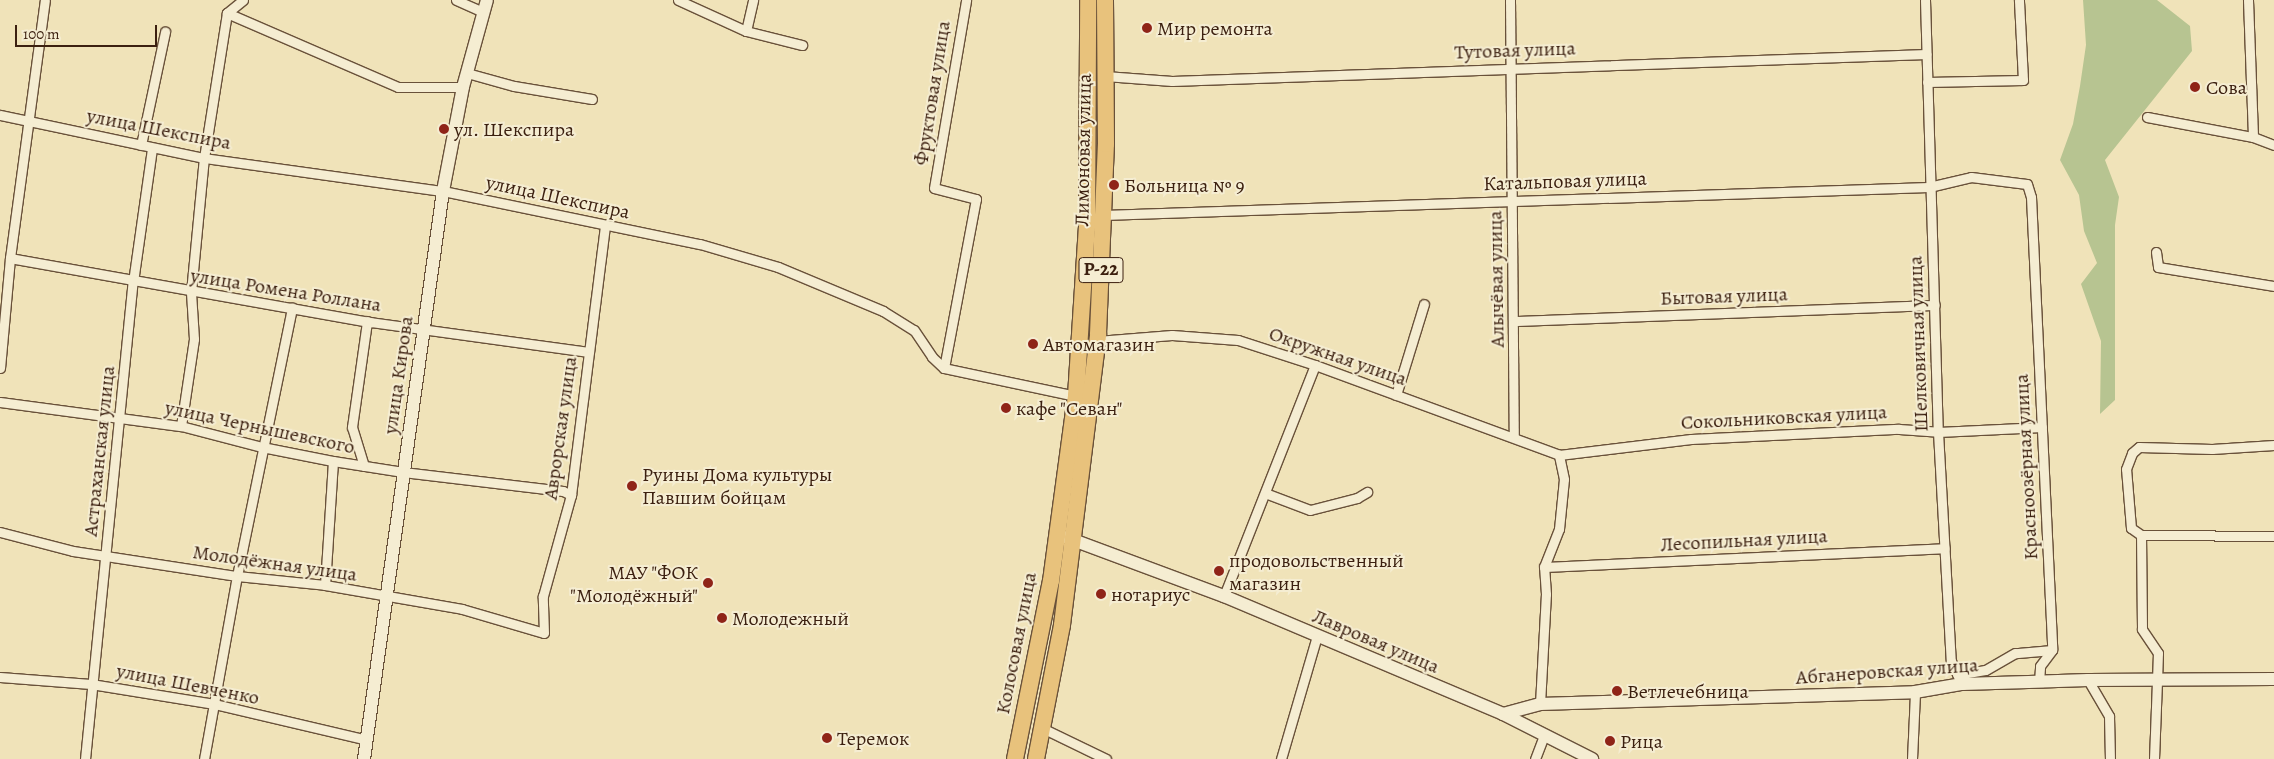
<!DOCTYPE html>
<meta charset="utf-8">
<style>
body{margin:0}
#map{position:relative;width:2274px;height:759px;overflow:hidden;background:#f0e3b9;font-family:Alegreya,serif}
div>[style]{position:absolute}
.green>*{inset:0;background:#b7c491}
.roads{filter:drop-shadow(1px 0 #69513a) drop-shadow(-1px 0 #69513a) drop-shadow(0 1px #69513a) drop-shadow(0 -1px #69513a)}
.street>*{height:9px;margin:-4.5px;padding:0 4.5px;transform-origin:4.5px;border-radius:4.5px;background:#f5edd2}
.secondary>*{height:12px;margin:-6px;padding:0 6px;transform-origin:6px;border-radius:6px;background:#f5edd2}
.highway>*{height:16px;margin:-8px;padding:0 8px;transform-origin:8px;border-radius:8px;background:#e8c27c}
.dots>*{width:14px;height:14px;translate:-50% -50%;box-sizing:border-box;border:2px solid #f5edd2;border-radius:50%}
span{translate:-50% -50%;white-space:nowrap;text-align:center;line-height:1.15;-webkit-text-stroke:4px #f5edd2;paint-order:stroke}
.shield-label span{padding:1px 4px;background:#f5edd2;border:1px solid;border-radius:4px;-webkit-text-stroke-width:0}
.shield-label{font-size:19px;color:#3c2010;font-weight:700}
.poi-label{font-size:20px;color:#3c2010}
.left{translate:0 -50%;text-align:left}
.right{translate:-100% -50%;text-align:right}
.street-label{font-size:20px;color:#3c2010}
.scale{position:absolute;left:15px;top:25px;width:142px;height:22px;box-sizing:border-box;border:2px solid #3c2010;border-top:0;padding-left:6px;font-size:15px;line-height:18px;white-space:nowrap;color:#3c2010;-webkit-text-stroke:4px #f5edd2;paint-order:stroke}
</style>
<div id="map">
<div class="green">
<i style="clip-path:polygon(2083px 0,2157px 0,2190px 26px,2192px 51px,2105px 160px,2119px 197px,2115px 225px,2115px 400px,2100px 414px,2101px 341px,2081px 284px,2097px 263px,2084px 231px,2079px 195px,2060px 160px,2073px 124px,2080px 86px,2086px 45px)"></i>
</div>
<div class="roads">
<div class="street">
<i style="left:243px;top:0;width:21px;rotate:141deg"></i>
<i style="left:227px;top:13px;width:186px;rotate:23.4deg"></i>
<i style="left:398px;top:87px;width:65px"></i>
<i style="left:456px;top:0;width:30px;rotate:24deg"></i>
<i style="left:678px;top:0;width:75px;rotate:24.5deg"></i>
<i style="left:746px;top:31px;width:58px;rotate:14deg"></i>
<i style="left:1510px;top:0;width:437px;rotate:89.5deg"></i>
<i style="left:1925px;top:0;width:432px;rotate:88.3deg"></i>
<i style="left:1938px;top:432px;width:229px;rotate:86.8deg"></i>
<i style="left:1951px;top:661px;width:21px;rotate:65deg"></i>
<i style="left:2248px;top:0;width:137px;rotate:87.9deg"></i>
<i style="left:746px;top:31px;width:32px;rotate:-77deg"></i>
<i style="left:467px;top:73px;width:49px;rotate:15.5deg"></i>
<i style="left:514px;top:86px;width:79px;rotate:9.5deg"></i>
<i style="left:1105px;top:76px;width:67px;rotate:4.3deg"></i>
<i style="left:1172px;top:81px;width:755px;rotate:-2.05deg"></i>
<i style="left:1927px;top:82px;width:96px;rotate:-1.2deg"></i>
<i style="left:2023px;top:80px;width:80px;rotate:-92.9deg"></i>
<i style="left:0;top:115px;width:208px;rotate:11.9deg"></i>
<i style="left:204px;top:158px;width:241px;rotate:7.9deg"></i>
<i style="left:443px;top:191px;width:262px;rotate:11.7deg"></i>
<i style="left:700px;top:244px;width:81px;rotate:16.4deg"></i>
<i style="left:778px;top:267px;width:114px;rotate:22.7deg"></i>
<i style="left:883px;top:311px;width:36px;rotate:32deg"></i>
<i style="left:914px;top:330px;width:32px;rotate:56deg"></i>
<i style="left:932px;top:357px;width:16px;rotate:43deg"></i>
<i style="left:944px;top:368px;width:135px;rotate:12deg"></i>
<i style="left:2147px;top:117px;width:108px;rotate:10.7deg"></i>
<i style="left:2253px;top:137px;width:22px;rotate:21deg"></i>
<i style="left:141px;top:145px;width:116px;rotate:-78deg"></i>
<i style="left:1103px;top:215px;width:826px;rotate:-1.94deg"></i>
<i style="left:1929px;top:187px;width:43px;rotate:-13.4deg"></i>
<i style="left:1971px;top:177px;width:56px;rotate:7.1deg"></i>
<i style="left:2027px;top:184px;width:14px;rotate:73deg"></i>
<i style="left:2031px;top:197px;width:453px;rotate:87.3deg"></i>
<i style="left:2052px;top:650px;width:37px;rotate:175deg"></i>
<i style="left:2015px;top:653px;width:34px;rotate:150deg"></i>
<i style="left:1985px;top:670px;width:28px;rotate:170deg"></i>
<i style="left:2156px;top:252px;width:15px;rotate:82deg"></i>
<i style="left:2158px;top:267px;width:118px;rotate:9.3deg"></i>
<i style="left:10px;top:258px;width:366px;rotate:10.1deg"></i>
<i style="left:370px;top:322px;width:220px;rotate:7.8deg"></i>
<i style="left:1515px;top:321px;width:420px;rotate:-2.2deg"></i>
<i style="left:1097px;top:341px;width:75px;rotate:-4.6deg"></i>
<i style="left:1172px;top:335px;width:66px;rotate:4.3deg"></i>
<i style="left:1238px;top:340px;width:81px;rotate:18deg"></i>
<i style="left:1315px;top:365px;width:260px;rotate:20.2deg"></i>
<i style="left:1559px;top:455px;width:133px;rotate:-6.9deg"></i>
<i style="left:1691px;top:439px;width:208px;rotate:-2.8deg"></i>
<i style="left:1899px;top:429px;width:39px;rotate:4deg"></i>
<i style="left:1938px;top:432px;width:104px;rotate:-2.8deg"></i>
<i style="left:0;top:368px;width:110px;rotate:-84.8deg"></i>
<i style="left:10px;top:258px;width:260px;rotate:-82.3deg"></i>
<i style="left:944px;top:368px;width:172px;rotate:-79.3deg"></i>
<i style="left:976px;top:199px;width:43px;rotate:-165.3deg"></i>
<i style="left:934px;top:188px;width:191px;rotate:-80.3deg"></i>
<i style="left:1396px;top:395px;width:95px;rotate:-72.9deg"></i>
<i style="left:0;top:402px;width:183px;rotate:7.6deg"></i>
<i style="left:181px;top:426px;width:84px;rotate:14.5deg"></i>
<i style="left:262px;top:447px;width:72px;rotate:11.2deg"></i>
<i style="left:333px;top:461px;width:71px;rotate:8.9deg"></i>
<i style="left:403px;top:472px;width:161px;rotate:6.8deg"></i>
<i style="left:563px;top:491px;width:9px;rotate:27deg"></i>
<i style="left:181px;top:426px;width:88px;rotate:-81.5deg"></i>
<i style="left:194px;top:339px;width:47px;rotate:-93.7deg"></i>
<i style="left:191px;top:292px;width:135px;rotate:-84.5deg"></i>
<i style="left:204px;top:158px;width:147px;rotate:-81deg"></i>
<i style="left:364px;top:466px;width:41px;rotate:-107.1deg"></i>
<i style="left:352px;top:427px;width:107px;rotate:-81.9deg"></i>
<i style="left:1265px;top:493px;width:48px;rotate:20.7deg"></i>
<i style="left:1310px;top:510px;width:49px;rotate:-14.3deg"></i>
<i style="left:1357px;top:498px;width:12px;rotate:-31deg"></i>
<i style="left:0;top:532px;width:75px;rotate:14.6deg"></i>
<i style="left:73px;top:551px;width:166px;rotate:8.7deg"></i>
<i style="left:237px;top:576px;width:88px;rotate:5.8deg"></i>
<i style="left:325px;top:585px;width:139px;rotate:9.9deg"></i>
<i style="left:462px;top:609px;width:85px;rotate:16.3deg"></i>
<i style="left:544px;top:633px;width:37px;rotate:-92deg"></i>
<i style="left:543px;top:596px;width:105px;rotate:-74.5deg"></i>
<i style="left:571px;top:495px;width:272px;rotate:-82.8deg"></i>
<i style="left:2141px;top:535px;width:133px;rotate:0.4deg"></i>
<i style="left:1544px;top:567px;width:401px;rotate:-2.7deg"></i>
<i style="left:325px;top:585px;width:124px;rotate:-86.3deg"></i>
<i style="left:1224px;top:596px;width:248px;rotate:-68.5deg"></i>
<i style="left:0;top:677px;width:91px;rotate:4.4deg"></i>
<i style="left:91px;top:684px;width:125px;rotate:9.2deg"></i>
<i style="left:214px;top:704px;width:157px;rotate:13.2deg"></i>
<i style="left:2088px;top:680px;width:42px;rotate:59.7deg"></i>
<i style="left:2109px;top:716px;width:43px;rotate:88.7deg"></i>
<i style="left:2157px;top:681px;width:28px;rotate:-88deg"></i>
<i style="left:2158px;top:653px;width:29px;rotate:-124deg"></i>
<i style="left:2142px;top:629px;width:94px;rotate:-90.6deg"></i>
<i style="left:2141px;top:535px;width:12px;rotate:-145deg"></i>
<i style="left:2131px;top:528px;width:59px;rotate:-94.8deg"></i>
<i style="left:2126px;top:469px;width:17px;rotate:-69deg"></i>
<i style="left:2132px;top:453px;width:9px;rotate:-41deg"></i>
<i style="left:2139px;top:447px;width:73px;rotate:1.6deg"></i>
<i style="left:2212px;top:449px;width:62px;rotate:-3.7deg"></i>
<i style="left:2039px;top:682px;width:16px;rotate:-86deg"></i>
<i style="left:2040px;top:666px;width:20px;rotate:-53deg"></i>
<i style="left:1540px;top:704px;width:110px;rotate:-86.9deg"></i>
<i style="left:1546px;top:594px;width:27px;rotate:-94deg"></i>
<i style="left:1544px;top:567px;width:41px;rotate:-68.5deg"></i>
<i style="left:1559px;top:529px;width:50px;rotate:-84.3deg"></i>
<i style="left:1564px;top:479px;width:25px;rotate:-102deg"></i>
<i style="left:1042px;top:728px;width:71px;rotate:25.8deg"></i>
<i style="left:85px;top:759px;width:479px;rotate:-84.3deg"></i>
<i style="left:133px;top:282px;width:135px;rotate:-81.9deg"></i>
<i style="left:204px;top:759px;width:186px;rotate:-79.8deg"></i>
<i style="left:237px;top:576px;width:274px;rotate:-78.4deg"></i>
<i style="left:1281px;top:759px;width:128px;rotate:-73.7deg"></i>
<i style="left:1535px;top:759px;width:26px;rotate:-69deg"></i>
<i style="left:1912px;top:759px;width:67px;rotate:-87.4deg"></i>
<i style="left:2154px;top:759px;width:78px;rotate:-87.8deg"></i>
</div>
<div class="secondary">
<i style="left:1065px;top:537px;width:170px;rotate:20.4deg"></i>
<i style="left:1224px;top:596px;width:303px;rotate:22.9deg"></i>
<i style="left:1503px;top:714px;width:100px;rotate:26.8deg"></i>
<i style="left:1503px;top:714px;width:38px;rotate:-15deg"></i>
<i style="left:1540px;top:704px;width:375px;rotate:-1.8deg"></i>
<i style="left:1915px;top:692px;width:48px;rotate:-9.7deg"></i>
<i style="left:1962px;top:684px;width:126px;rotate:-1.8deg"></i>
<i style="left:2088px;top:680px;width:186px;rotate:-0.3deg"></i>
<i style="left:364px;top:759px;width:573px;rotate:-82.08deg"></i>
<i style="left:443px;top:191px;width:106px;rotate:-79.1deg"></i>
<i style="left:463px;top:87px;width:90px;rotate:-74.6deg"></i>
</div>
<div class="highway">
<i style="left:1015px;top:759px;width:182px;rotate:-78.6deg"></i>
<i style="left:1051px;top:581px;width:187px;rotate:-82.3deg"></i>
<i style="left:1076px;top:396px;width:168px;rotate:-86.3deg"></i>
<i style="left:1087px;top:228px;width:228px;rotate:-89.7deg"></i>
<i style="left:1036px;top:759px;width:136px;rotate:-79deg"></i>
<i style="left:1062px;top:625px;width:293px;rotate:-82.9deg"></i>
<i style="left:1098px;top:334px;width:190px;rotate:-87.6deg"></i>
<i style="left:1106px;top:144px;width:144px;rotate:-90.4deg"></i>
</div>
</div>
<div class="dots">
<i style="left:1147px;top:28px;background:#8f2418"></i>
<i style="left:2195px;top:87px;background:#8f2418"></i>
<i style="left:444px;top:129px;background:#8f2418"></i>
<i style="left:1114px;top:185px;background:#8f2418"></i>
<i style="left:1033px;top:344px;background:#8f2418"></i>
<i style="left:1006px;top:408px;background:#8f2418"></i>
<i style="left:632px;top:486px;background:#8f2418"></i>
<i style="left:1219px;top:571px;background:#8f2418"></i>
<i style="left:708px;top:583px;background:#8f2418"></i>
<i style="left:1101px;top:594px;background:#8f2418"></i>
<i style="left:722px;top:618px;background:#8f2418"></i>
<i style="left:1617px;top:691px;background:#8f2418"></i>
<i style="left:827px;top:738px;background:#8f2418"></i>
<i style="left:1610px;top:741px;background:#8f2418"></i>
</div>
<div class="shield-label">
<span style="left:1101px;top:270px">Р-22</span>
</div>
<div class="poi-label">
<span class="left" style="left:1157px;top:28px">Мир ремонта</span>
<span class="left" style="left:2206px;top:87px">Сова</span>
<span class="left" style="left:454px;top:129px">ул. Шекспира</span>
<span class="left" style="left:1124px;top:185px">Больница № 9</span>
<span class="left" style="left:1043px;top:344px">Автомагазин</span>
<span class="left" style="left:1016px;top:408px">кафе "Севан"</span>
<span class="left" style="left:642px;top:486px">Руины Дома культуры<br>Павшим бойцам</span>
<span class="left" style="left:1229px;top:572px">продовольственный<br>магазин</span>
<span class="right" style="left:698px;top:584px">МАУ "ФОК<br>"Молодёжный"</span>
<span class="left" style="left:1111px;top:594px">нотариус</span>
<span class="left" style="left:732px;top:618px">Молодежный</span>
<span class="left" style="left:1627px;top:691px">Ветлечебница</span>
<span class="left" style="left:837px;top:738px">Теремок</span>
<span class="left" style="left:1620px;top:741px">Рица</span>
</div>
<div class="street-label">
<span style="left:1515px;top:50px;rotate:-2deg">Тутовая улица</span>
<span style="left:932px;top:93px;rotate:-81deg">Фруктовая улица</span>
<span style="left:159px;top:129px;rotate:11deg">улица Шекспира</span>
<span style="left:1083px;top:150px;rotate:-89deg">Лимоновая улица</span>
<span style="left:1565px;top:181px;rotate:-2deg">Катальповая улица</span>
<span style="left:558px;top:197px;rotate:12deg">улица Шекспира</span>
<span style="left:1496px;top:279px;rotate:-91deg">Алычёвая улица</span>
<span style="left:286px;top:290px;rotate:9deg">улица Ромена Роллана</span>
<span style="left:1724px;top:296px;rotate:-2deg">Бытовая улица</span>
<span style="left:1918px;top:344px;rotate:-92deg">Шелковичная улица</span>
<span style="left:1338px;top:356px;rotate:19deg">Окружная улица</span>
<span style="left:398px;top:375px;rotate:-82deg">улица Кирова</span>
<span style="left:1784px;top:417px;rotate:-3deg">Сокольниковская улица</span>
<span style="left:260px;top:427px;rotate:12deg">улица Чернышевского</span>
<span style="left:560px;top:428px;rotate:-82deg">Аврорская улица</span>
<span style="left:99px;top:451px;rotate:-84deg">Астраханская улица</span>
<span style="left:2026px;top:467px;rotate:-93deg">Красноозёрная улица</span>
<span style="left:1744px;top:540px;rotate:-3deg">Лесопильная улица</span>
<span style="left:275px;top:563px;rotate:8deg">Молодёжная улица</span>
<span style="left:1376px;top:641px;rotate:23deg">Лавровая улица</span>
<span style="left:1016px;top:643px;rotate:-79deg">Колосовая улица</span>
<span style="left:1887px;top:671px;rotate:-4deg">Абганеровская улица</span>
<span style="left:188px;top:684px;rotate:11deg">улица Шевченко</span>
</div>
<div class="scale">100 m</div>
</div>
